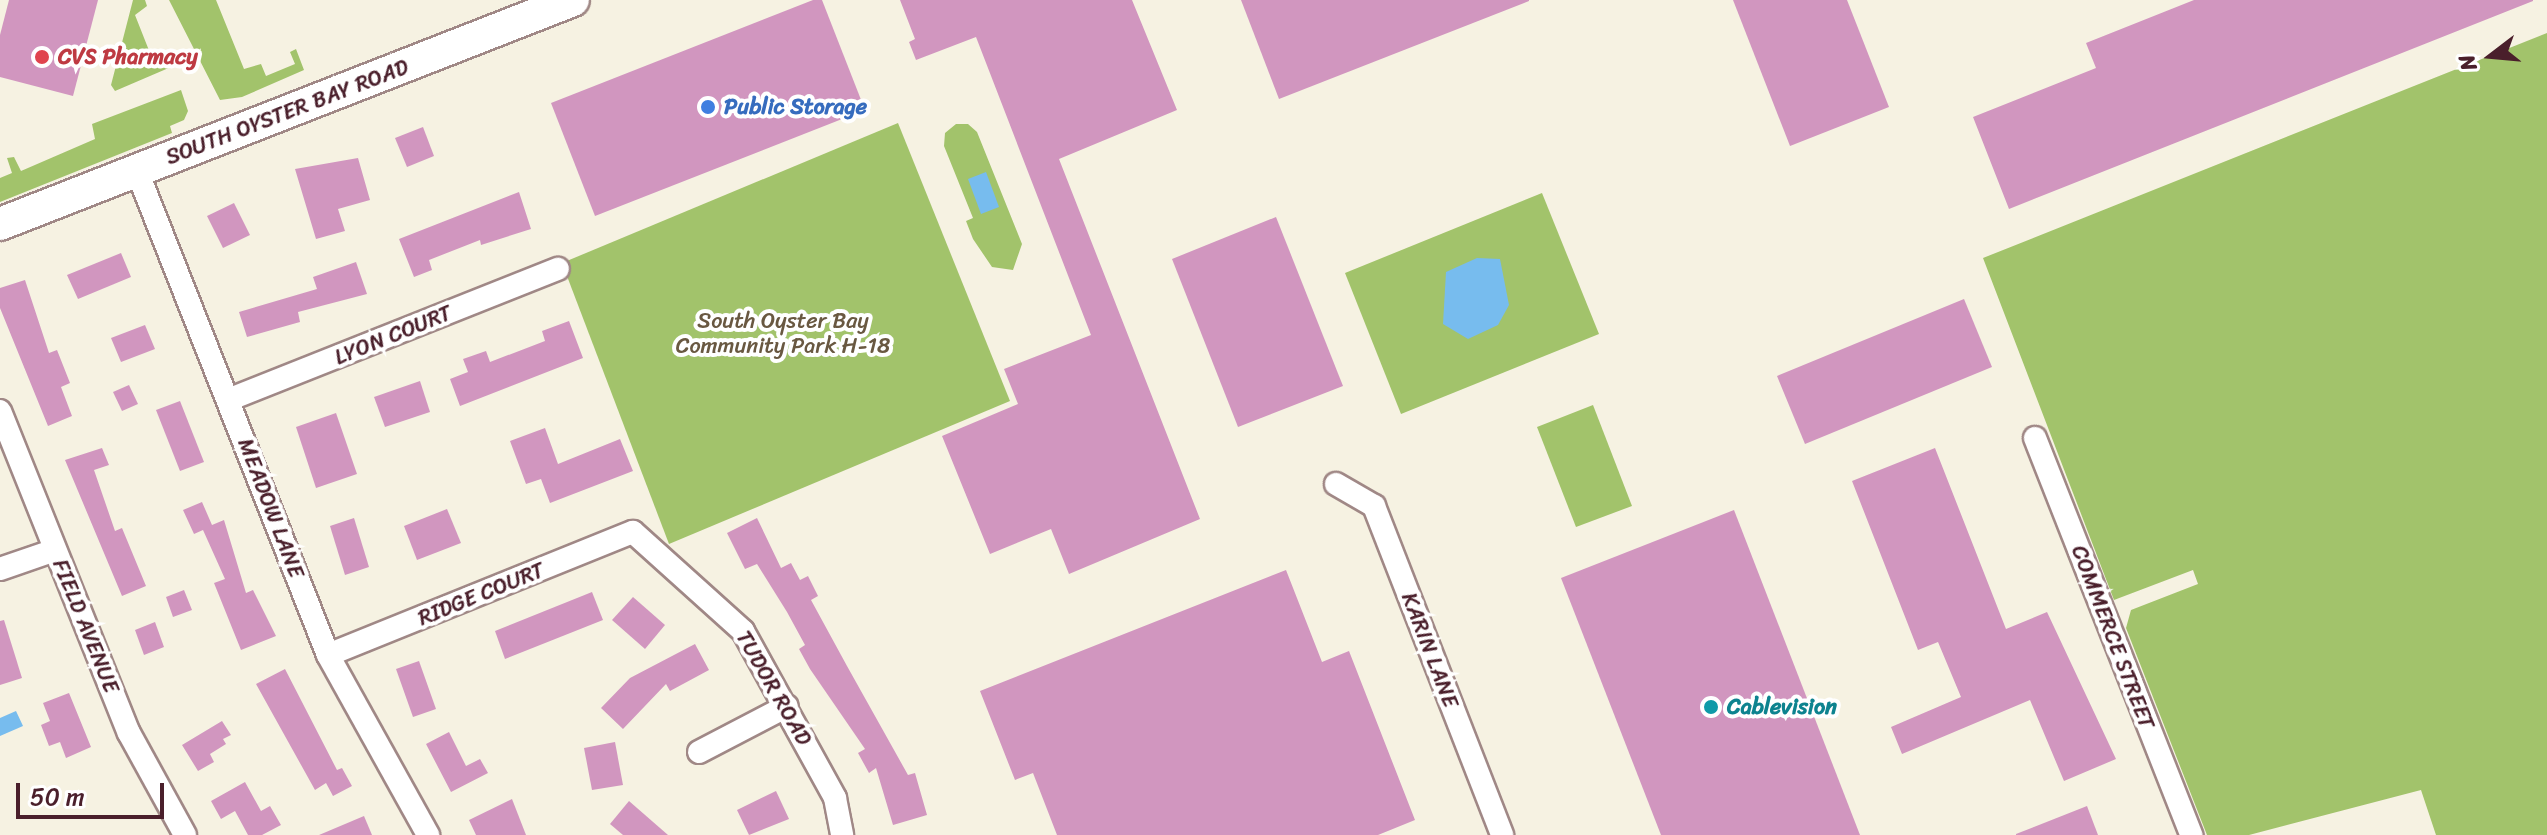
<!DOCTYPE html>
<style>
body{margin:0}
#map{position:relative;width:2547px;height:835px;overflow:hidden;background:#f6f2e2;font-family:Sriracha,sans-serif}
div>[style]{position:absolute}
.green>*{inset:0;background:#a2c36b}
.water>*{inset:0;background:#77bcee}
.building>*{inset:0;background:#d196bf}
.roads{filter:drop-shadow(2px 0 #a08886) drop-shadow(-2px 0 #a08886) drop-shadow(0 2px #a08886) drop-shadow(0 -2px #a08886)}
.street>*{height:22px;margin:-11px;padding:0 11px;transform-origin:11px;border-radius:11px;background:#fff}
.secondary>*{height:32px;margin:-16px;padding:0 16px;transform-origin:16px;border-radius:16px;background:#fff}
.dots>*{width:22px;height:22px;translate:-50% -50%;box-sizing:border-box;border:4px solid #fff;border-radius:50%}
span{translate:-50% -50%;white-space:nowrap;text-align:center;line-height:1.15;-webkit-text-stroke:8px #fff;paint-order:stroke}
.health-label{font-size:22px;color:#be3a42;font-weight:700}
.left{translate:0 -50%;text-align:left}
.shop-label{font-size:22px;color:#366cbe;font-weight:700}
.street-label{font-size:22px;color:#4a1f2b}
.park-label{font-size:22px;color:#695841}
.culture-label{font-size:22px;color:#0d838f;font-weight:700}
.north{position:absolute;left:2451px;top:16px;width:80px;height:80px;-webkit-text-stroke:6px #fff;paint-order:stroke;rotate:254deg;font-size:22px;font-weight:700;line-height:32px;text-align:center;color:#4a1f2b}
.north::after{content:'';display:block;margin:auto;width:28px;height:36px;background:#4a1f2b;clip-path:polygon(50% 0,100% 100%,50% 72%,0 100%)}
.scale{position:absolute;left:16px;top:783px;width:148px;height:36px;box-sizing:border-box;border:4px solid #4a1f2b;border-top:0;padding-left:10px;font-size:24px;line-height:28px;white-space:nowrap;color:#4a1f2b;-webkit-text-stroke:6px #fff;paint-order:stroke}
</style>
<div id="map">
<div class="green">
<i style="clip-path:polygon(133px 0,145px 0,147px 6px,135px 15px,150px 53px,165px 50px,171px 67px,115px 91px,111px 85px)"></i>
<i style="clip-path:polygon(169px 0,216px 0,244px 69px,261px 64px,266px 76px,295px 64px,290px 52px,296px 49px,304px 70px,242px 97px,220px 100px)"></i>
<i style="clip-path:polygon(2547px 33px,2547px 835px,2436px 835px,2421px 790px,2249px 835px,2207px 835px,2126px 628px,2131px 610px,2198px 584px,2193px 570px,2114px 600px,1983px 258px)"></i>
<i style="clip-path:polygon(181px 90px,188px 111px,184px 120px,170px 126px,172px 133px,0 202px,0 178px,12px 173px,7px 158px,14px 157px,21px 171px,95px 139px,92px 124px)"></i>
<i style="clip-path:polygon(898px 123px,1010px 401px,669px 544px,562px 263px)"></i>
<i style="clip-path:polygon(956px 124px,968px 124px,977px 132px,1022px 244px,1013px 270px,992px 267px,973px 239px,966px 221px,973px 218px,944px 146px,945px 133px)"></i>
<i style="clip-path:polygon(1542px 193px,1599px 334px,1401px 414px,1345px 273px)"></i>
<i style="clip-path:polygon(1593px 405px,1632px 506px,1576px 527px,1537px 427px)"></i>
</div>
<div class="water">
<i style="clip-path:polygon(986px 172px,999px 207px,981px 214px,968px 179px)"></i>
<i style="clip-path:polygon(1477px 258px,1500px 259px,1509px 305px,1498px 325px,1468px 339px,1443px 324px,1446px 272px)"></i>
<i style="clip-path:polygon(16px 711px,23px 726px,0 736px,0 718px)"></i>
</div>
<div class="building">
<i style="clip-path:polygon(9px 0,98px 0,73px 96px,0 77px,0 35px)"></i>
<i style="clip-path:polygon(813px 0,822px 0,865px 110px,595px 216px,551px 103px)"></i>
<i style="clip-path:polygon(900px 0,1132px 0,1177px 110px,1059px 159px,1200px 519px,1069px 574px,1051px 529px,990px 554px,942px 436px,1018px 404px,1004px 369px,1091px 335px,976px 37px,916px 60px,909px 42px,915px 39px)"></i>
<i style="clip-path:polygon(1241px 0,1529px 0,1529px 1px,1279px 99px)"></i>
<i style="clip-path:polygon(1733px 0,1847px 0,1889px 107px,1790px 146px)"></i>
<i style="clip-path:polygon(2194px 0,2533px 0,2533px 1px,2009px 209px,1973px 117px,2096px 68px,2086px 43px)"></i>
<i style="clip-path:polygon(423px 127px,434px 156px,407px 167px,395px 138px)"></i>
<i style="clip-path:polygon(358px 158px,370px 200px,338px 209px,345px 231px,316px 239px,295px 169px)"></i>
<i style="clip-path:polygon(519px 192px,531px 229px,481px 245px,480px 240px,429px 260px,432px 270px,414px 277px,399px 239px)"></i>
<i style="clip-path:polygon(234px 203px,250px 235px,223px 248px,207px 216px)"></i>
<i style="clip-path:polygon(1276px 217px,1343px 386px,1238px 427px,1172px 259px)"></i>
<i style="clip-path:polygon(121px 253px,131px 277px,78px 299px,67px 275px)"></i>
<i style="clip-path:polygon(356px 262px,367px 294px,298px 312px,300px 322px,247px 337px,239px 312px,317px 289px,313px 277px)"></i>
<i style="clip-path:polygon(25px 280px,49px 353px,57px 350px,70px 383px,61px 387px,72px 416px,48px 426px,0 308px,0 288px)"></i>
<i style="clip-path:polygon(1964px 299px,1992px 367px,1805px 444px,1777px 376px)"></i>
<i style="clip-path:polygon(569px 321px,583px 358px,460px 406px,450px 379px,468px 372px,463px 359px,486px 351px,490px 362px,545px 341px,542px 331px)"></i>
<i style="clip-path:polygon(145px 325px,155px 349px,121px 362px,111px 338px)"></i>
<i style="clip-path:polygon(420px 381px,430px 412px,385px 427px,374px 397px)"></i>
<i style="clip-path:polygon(129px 385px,138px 404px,122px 411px,113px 392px)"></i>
<i style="clip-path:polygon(180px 401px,204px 462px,180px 471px,156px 410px)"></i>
<i style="clip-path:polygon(336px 413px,357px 474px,316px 488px,296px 427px)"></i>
<i style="clip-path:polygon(545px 428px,558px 464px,620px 439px,633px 471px,550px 503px,541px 479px,526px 484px,510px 441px)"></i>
<i style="clip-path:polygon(102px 448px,109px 465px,94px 470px,115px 531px,122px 528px,146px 586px,122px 596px,65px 460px)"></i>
<i style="clip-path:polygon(1935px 448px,2006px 629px,2047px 612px,2116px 759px,2064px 781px,2030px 700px,1902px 754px,1891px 727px,1961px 697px,1938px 642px,1918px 650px,1852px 481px)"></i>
<i style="clip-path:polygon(202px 502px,212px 525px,224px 520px,246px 593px,253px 590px,276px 636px,241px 650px,214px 583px,225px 579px,203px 530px,194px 534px,183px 510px)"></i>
<i style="clip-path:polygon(447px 509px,461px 543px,417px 560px,404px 526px)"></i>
<i style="clip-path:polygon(1734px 510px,1860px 835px,1661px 835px,1561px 578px)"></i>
<i style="clip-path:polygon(354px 518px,369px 567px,345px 575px,330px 526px)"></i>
<i style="clip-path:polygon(757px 518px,781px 568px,791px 563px,800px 580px,808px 576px,818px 596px,811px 600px,847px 666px,908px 775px,915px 773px,927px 815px,893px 825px,876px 768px,869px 773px,858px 753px,865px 749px,810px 669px,799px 649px,805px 645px,787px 612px,757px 564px,745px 569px,727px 533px)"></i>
<i style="clip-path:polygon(1286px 570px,1322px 662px,1349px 651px,1415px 820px,1378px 835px,1057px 835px,1033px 773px,1015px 780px,980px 691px)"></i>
<i style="clip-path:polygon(184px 590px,192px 610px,173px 617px,166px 597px)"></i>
<i style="clip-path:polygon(592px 592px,603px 620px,505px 659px,495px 631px)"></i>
<i style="clip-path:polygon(633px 597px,665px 625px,645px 649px,612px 620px)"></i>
<i style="clip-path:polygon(4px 620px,22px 678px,0 685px,0 621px)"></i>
<i style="clip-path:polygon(155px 622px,164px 647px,144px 655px,135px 630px)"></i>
<i style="clip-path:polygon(695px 644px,709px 670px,670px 691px,666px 684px,623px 729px,601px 708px,630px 678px)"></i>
<i style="clip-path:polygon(419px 661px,436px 709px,413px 717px,396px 669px)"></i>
<i style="clip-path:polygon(285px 669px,337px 770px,342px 768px,352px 786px,333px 796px,326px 783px,315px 790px,256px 684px)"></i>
<i style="clip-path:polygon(69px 693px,91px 747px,66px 758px,60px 742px,49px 746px,41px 725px,50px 721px,43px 703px)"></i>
<i style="clip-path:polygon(222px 721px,231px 735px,223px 739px,226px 744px,210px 754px,214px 762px,198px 771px,182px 745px)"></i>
<i style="clip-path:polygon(449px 732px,466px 766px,480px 759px,488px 773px,451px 792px,426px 744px)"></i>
<i style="clip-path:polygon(615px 742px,623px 785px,592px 790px,584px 748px)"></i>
<i style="clip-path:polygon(245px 782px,261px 811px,270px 806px,281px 825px,262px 835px,248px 835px,235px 811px,221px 819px,211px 801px)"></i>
<i style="clip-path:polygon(776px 791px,789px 819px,749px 835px,737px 810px)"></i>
<i style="clip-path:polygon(512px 799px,526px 835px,476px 835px,469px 820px)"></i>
<i style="clip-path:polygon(629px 801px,668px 835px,623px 835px,610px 824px)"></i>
<i style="clip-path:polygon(2087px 806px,2098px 835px,2016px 835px,2016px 834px)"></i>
<i style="clip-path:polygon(364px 816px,372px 835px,319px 835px)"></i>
</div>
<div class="roads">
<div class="street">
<i style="left:137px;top:171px;width:520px;rotate:68.46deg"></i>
<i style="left:328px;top:655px;width:206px;rotate:60.9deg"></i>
<i style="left:228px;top:400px;width:355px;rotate:-21.7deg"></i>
<i style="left:0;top:411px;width:347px;rotate:68.2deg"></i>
<i style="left:129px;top:733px;width:116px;rotate:61.2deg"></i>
<i style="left:2035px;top:438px;width:427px;rotate:68.5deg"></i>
<i style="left:1336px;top:484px;width:44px;rotate:30.1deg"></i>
<i style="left:1374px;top:506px;width:353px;rotate:68.7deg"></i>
<i style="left:0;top:569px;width:58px;rotate:-19.1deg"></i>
<i style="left:328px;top:655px;width:329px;rotate:-22deg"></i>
<i style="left:633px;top:532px;width:148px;rotate:42deg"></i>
<i style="left:743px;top:631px;width:191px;rotate:61.1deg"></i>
<i style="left:835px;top:798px;width:38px;rotate:79deg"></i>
<i style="left:699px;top:752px;width:99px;rotate:-27.6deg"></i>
</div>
<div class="secondary">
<i style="left:0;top:224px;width:615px;rotate:-21.35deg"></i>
</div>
</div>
<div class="dots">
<i style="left:42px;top:57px;background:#e0444e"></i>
<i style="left:708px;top:107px;background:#3f7fe0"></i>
<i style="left:1711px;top:707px;background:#0f9aa8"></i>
</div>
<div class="health-label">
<span class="left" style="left:58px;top:57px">CVS Pharmacy</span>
</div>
<div class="shop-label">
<span class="left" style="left:724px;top:107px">Public Storage</span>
</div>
<div class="street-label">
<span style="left:287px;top:112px;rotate:-21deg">SOUTH OYSTER BAY ROAD</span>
<span style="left:393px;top:335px;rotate:-22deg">LYON COURT</span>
<span style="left:271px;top:508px;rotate:69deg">MEADOW LANE</span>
<span style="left:481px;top:594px;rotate:-22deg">RIDGE COURT</span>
<span style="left:86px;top:626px;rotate:68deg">FIELD AVENUE</span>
<span style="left:2113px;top:637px;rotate:69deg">COMMERCE STREET</span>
<span style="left:1430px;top:650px;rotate:69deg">KARIN LANE</span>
<span style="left:774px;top:688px;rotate:60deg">TUDOR ROAD</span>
</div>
<div class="park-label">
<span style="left:783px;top:333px">South Oyster Bay<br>Community Park H-18</span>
</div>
<div class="culture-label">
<span class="left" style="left:1727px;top:707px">Cablevision</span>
</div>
<div class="north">N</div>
<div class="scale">50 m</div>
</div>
